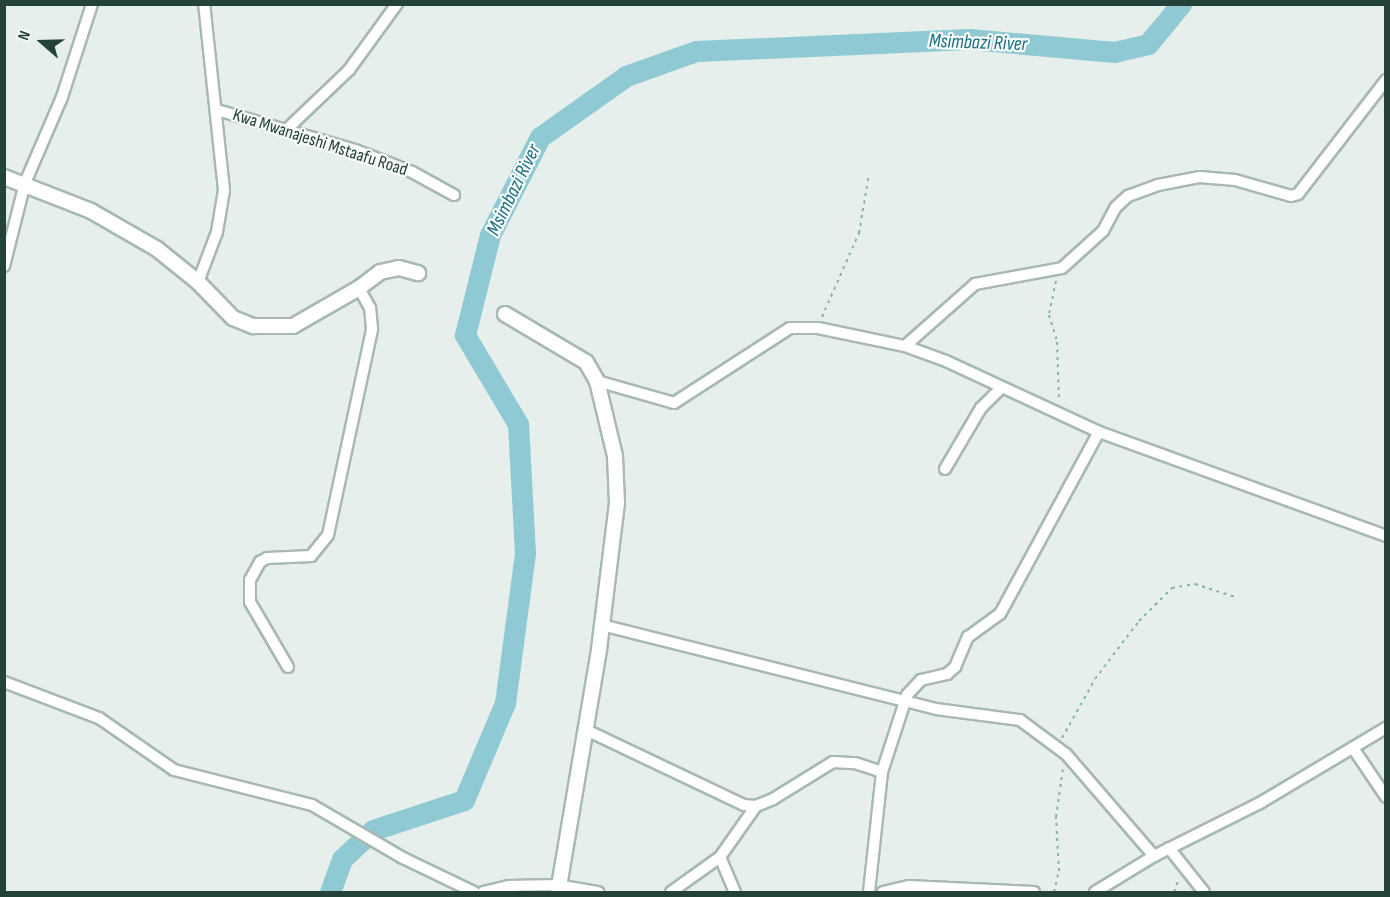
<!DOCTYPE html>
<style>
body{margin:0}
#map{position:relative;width:1390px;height:897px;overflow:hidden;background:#e6efeb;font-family:"Sofia Sans Condensed",sans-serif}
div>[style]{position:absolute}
.river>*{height:21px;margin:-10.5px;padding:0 10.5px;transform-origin:10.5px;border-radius:10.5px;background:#8ec9d4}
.path>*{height:2px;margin-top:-1px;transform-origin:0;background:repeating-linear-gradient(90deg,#86b3a5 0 3px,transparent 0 7.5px)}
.roads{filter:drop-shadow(2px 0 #a8b8b2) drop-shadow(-2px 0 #a8b8b2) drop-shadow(0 2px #a8b8b2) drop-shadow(0 -2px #a8b8b2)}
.minor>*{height:10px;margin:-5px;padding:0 5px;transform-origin:5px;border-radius:5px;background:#fff}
.tertiary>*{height:14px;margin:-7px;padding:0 7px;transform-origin:7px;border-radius:7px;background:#fff}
span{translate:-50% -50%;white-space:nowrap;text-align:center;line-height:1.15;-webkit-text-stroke:4.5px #f7fbf9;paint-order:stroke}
.street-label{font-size:18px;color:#24423a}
.water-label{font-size:20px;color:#1c6f80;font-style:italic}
.frame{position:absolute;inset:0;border:6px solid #24423a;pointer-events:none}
.north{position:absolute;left:12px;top:12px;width:60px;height:60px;-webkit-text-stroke:4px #f7fbf9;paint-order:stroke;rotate:290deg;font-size:16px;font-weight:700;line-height:24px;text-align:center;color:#24423a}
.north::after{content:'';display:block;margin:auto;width:21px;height:27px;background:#24423a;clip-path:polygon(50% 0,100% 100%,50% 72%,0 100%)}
</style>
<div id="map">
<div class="river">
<i style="left:330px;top:892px;width:35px;rotate:-70deg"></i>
<i style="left:342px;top:859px;width:42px;rotate:-43.1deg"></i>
<i style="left:373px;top:830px;width:96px;rotate:-18.2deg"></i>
<i style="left:464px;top:800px;width:105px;rotate:-67.1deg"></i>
<i style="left:505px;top:703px;width:151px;rotate:-82.4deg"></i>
<i style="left:525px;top:553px;width:129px;rotate:-93.1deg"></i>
<i style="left:518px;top:424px;width:104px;rotate:-120.8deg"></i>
<i style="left:465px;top:335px;width:103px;rotate:-76deg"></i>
<i style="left:490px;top:235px;width:110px;rotate:-63deg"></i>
<i style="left:540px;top:137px;width:105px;rotate:-35.3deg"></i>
<i style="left:626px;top:76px;width:74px;rotate:-19.7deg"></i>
<i style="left:696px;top:51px;width:273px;rotate:-2.5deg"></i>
<i style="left:969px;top:39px;width:146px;rotate:5.1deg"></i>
<i style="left:1114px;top:52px;width:35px;rotate:-13deg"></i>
<i style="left:1148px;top:44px;width:52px;rotate:-50.5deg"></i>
</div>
<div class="path">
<i style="left:1056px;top:281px;width:35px;rotate:102deg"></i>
<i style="left:1049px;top:315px;width:28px;rotate:73deg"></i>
<i style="left:1057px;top:342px;width:60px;rotate:88.1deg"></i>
<i style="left:822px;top:317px;width:92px;rotate:-66.2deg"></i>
<i style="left:859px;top:233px;width:60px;rotate:-80.4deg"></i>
<i style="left:1062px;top:738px;width:68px;rotate:-60.8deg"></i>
<i style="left:1095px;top:679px;width:73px;rotate:-52.8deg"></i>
<i style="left:1139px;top:621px;width:47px;rotate:-45deg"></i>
<i style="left:1172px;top:588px;width:23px;rotate:-10deg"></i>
<i style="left:1195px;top:584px;width:42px;rotate:18deg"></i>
<i style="left:1054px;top:892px;width:22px;rotate:-77deg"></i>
<i style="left:1059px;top:871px;width:54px;rotate:-93.2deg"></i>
<i style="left:1056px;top:817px;width:49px;rotate:-81.9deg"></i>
<i style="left:1174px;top:892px;width:15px;rotate:-70deg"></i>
</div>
<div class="roads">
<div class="minor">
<i style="left:217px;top:110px;width:144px;rotate:16.2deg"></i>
<i style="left:355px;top:150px;width:61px;rotate:21.1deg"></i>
<i style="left:412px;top:172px;width:48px;rotate:28.7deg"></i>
<i style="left:286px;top:130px;width:87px;rotate:-43.6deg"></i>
<i style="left:349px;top:70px;width:82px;rotate:-54deg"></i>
<i style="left:4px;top:266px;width:86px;rotate:-75.8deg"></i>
<i style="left:25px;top:183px;width:94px;rotate:-66.7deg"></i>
<i style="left:62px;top:97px;width:98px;rotate:-72.1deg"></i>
<i style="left:198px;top:282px;width:53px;rotate:-69.2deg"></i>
<i style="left:217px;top:232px;width:43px;rotate:-80.5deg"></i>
<i style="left:224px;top:190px;width:187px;rotate:-96.1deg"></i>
<i style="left:905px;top:346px;width:94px;rotate:-41.5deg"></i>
<i style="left:975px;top:284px;width:88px;rotate:-10.4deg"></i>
<i style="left:1062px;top:268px;width:55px;rotate:-42.1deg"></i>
<i style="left:1103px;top:231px;width:27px;rotate:-62deg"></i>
<i style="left:1116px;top:207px;width:16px;rotate:-43deg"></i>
<i style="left:1128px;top:196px;width:32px;rotate:-20deg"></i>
<i style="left:1158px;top:185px;width:43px;rotate:-10.8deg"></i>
<i style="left:1200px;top:177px;width:35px;rotate:5deg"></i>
<i style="left:1235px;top:180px;width:58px;rotate:15.9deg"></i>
<i style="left:1291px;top:196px;width:7px;rotate:-16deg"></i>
<i style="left:1298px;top:194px;width:144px;rotate:-52.3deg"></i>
<i style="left:597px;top:381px;width:80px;rotate:15.9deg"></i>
<i style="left:674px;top:403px;width:138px;rotate:-32.9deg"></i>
<i style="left:790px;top:328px;width:28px"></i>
<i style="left:818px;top:328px;width:89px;rotate:11.7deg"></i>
<i style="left:905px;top:346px;width:44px;rotate:20.1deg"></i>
<i style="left:946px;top:361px;width:169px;rotate:24.9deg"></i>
<i style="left:1099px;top:432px;width:305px;rotate:19.9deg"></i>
<i style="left:945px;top:469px;width:71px;rotate:-59.5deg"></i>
<i style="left:981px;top:408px;width:28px;rotate:-45deg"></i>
<i style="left:602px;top:625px;width:344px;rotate:14.1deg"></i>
<i style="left:936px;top:709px;width:85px;rotate:7.5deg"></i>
<i style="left:1020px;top:720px;width:57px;rotate:36.5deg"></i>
<i style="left:1066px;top:754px;width:135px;rotate:49.2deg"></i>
<i style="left:288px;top:667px;width:75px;rotate:-120.3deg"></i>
<i style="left:250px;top:602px;width:22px;rotate:-90deg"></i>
<i style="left:250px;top:580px;width:21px;rotate:-61deg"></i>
<i style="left:260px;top:562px;width:8px;rotate:-30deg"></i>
<i style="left:267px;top:558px;width:44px;rotate:-2.6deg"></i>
<i style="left:311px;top:556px;width:27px;rotate:-51deg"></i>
<i style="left:328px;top:535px;width:211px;rotate:-77.9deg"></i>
<i style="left:372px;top:329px;width:21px;rotate:-95deg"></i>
<i style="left:370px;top:308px;width:23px;rotate:-119deg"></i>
<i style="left:4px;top:682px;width:102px;rotate:20.8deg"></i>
<i style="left:99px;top:718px;width:91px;rotate:34.7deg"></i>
<i style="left:174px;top:770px;width:142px;rotate:14.2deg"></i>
<i style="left:312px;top:805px;width:105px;rotate:30.2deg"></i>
<i style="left:403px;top:858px;width:79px;rotate:25.6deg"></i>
<i style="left:584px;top:729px;width:177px;rotate:25.4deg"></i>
<i style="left:744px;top:805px;width:12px;rotate:5deg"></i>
<i style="left:756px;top:806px;width:18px;rotate:-22deg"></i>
<i style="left:773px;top:799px;width:70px;rotate:-31.7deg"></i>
<i style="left:833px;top:762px;width:22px;rotate:3deg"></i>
<i style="left:855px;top:763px;width:28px;rotate:18deg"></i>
<i style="left:1353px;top:748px;width:59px;rotate:56deg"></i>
<i style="left:1169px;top:848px;width:56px;rotate:51.5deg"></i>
<i style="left:720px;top:857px;width:38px;rotate:67deg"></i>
<i style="left:483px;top:892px;width:26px;rotate:-13deg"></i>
<i style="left:508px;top:886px;width:49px;rotate:-1.2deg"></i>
<i style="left:557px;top:885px;width:42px;rotate:9.7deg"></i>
<i style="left:671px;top:892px;width:60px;rotate:-35.5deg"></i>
<i style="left:720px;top:857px;width:62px;rotate:-54.8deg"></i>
<i style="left:869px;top:892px;width:121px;rotate:-83.8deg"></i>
<i style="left:882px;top:772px;width:81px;rotate:-72deg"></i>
<i style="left:907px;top:695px;width:21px;rotate:-47deg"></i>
<i style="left:921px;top:680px;width:27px;rotate:-13deg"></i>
<i style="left:947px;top:674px;width:11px;rotate:-41deg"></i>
<i style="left:955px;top:667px;width:33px;rotate:-67deg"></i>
<i style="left:968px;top:637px;width:39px;rotate:-36deg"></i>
<i style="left:1000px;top:614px;width:207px;rotate:-61.5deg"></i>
<i style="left:883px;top:892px;width:27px;rotate:-13deg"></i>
<i style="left:909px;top:886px;width:125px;rotate:2.7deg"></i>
<i style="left:1095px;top:892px;width:69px;rotate:-31.4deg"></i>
<i style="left:1154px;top:856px;width:119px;rotate:-26.6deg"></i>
<i style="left:1260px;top:803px;width:147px;rotate:-30.8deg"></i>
</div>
<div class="tertiary">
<i style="left:4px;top:177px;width:93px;rotate:21.3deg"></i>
<i style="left:91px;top:211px;width:76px;rotate:29.9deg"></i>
<i style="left:157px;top:249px;width:53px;rotate:38.8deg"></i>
<i style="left:198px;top:282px;width:50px;rotate:45.8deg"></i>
<i style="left:233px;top:318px;width:22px;rotate:22deg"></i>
<i style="left:253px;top:326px;width:40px"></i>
<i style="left:293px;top:326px;width:76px;rotate:-29.9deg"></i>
<i style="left:359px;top:288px;width:26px;rotate:-37deg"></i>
<i style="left:380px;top:272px;width:19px;rotate:-12deg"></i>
<i style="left:399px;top:268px;width:20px;rotate:15deg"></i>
<i style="left:505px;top:314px;width:94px;rotate:30.7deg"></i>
<i style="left:586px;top:362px;width:22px;rotate:60deg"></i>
<i style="left:597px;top:381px;width:77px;rotate:76.5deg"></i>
<i style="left:615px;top:456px;width:47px;rotate:87.6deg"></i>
<i style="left:617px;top:503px;width:148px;rotate:97deg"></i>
<i style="left:599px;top:650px;width:245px;rotate:99.6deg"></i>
</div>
</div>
<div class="street-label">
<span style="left:320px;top:143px;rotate:18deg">Kwa Mwanajeshi Mstaafu Road</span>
</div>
<div class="water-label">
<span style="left:978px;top:43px;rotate:2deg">Msimbazi River</span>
<span style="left:514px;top:190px;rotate:-64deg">Msimbazi River</span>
</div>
<div class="frame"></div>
<div class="north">N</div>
</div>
